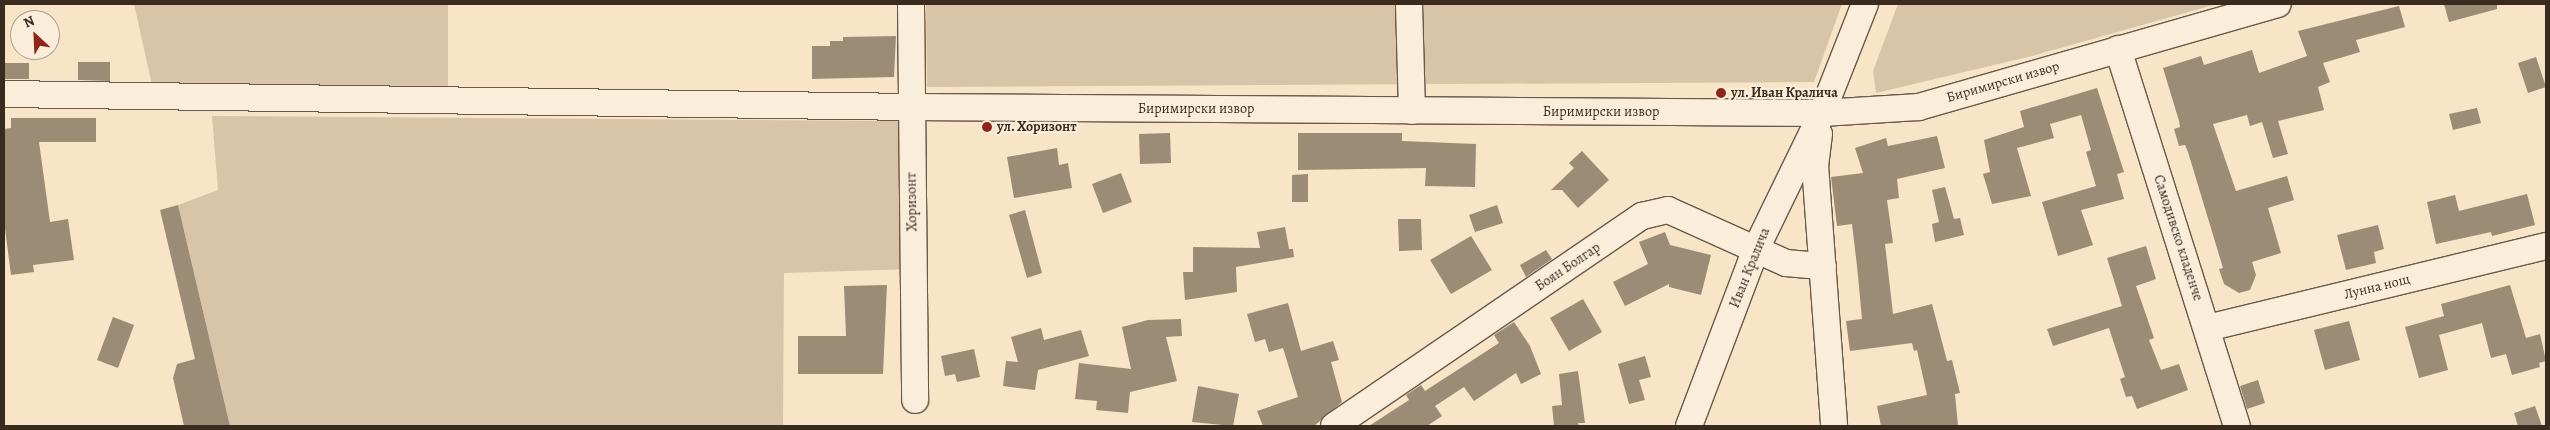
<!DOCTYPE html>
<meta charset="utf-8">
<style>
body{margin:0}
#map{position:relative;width:2550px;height:430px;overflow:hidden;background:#f8e4c6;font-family:Alegreya,serif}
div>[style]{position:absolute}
.green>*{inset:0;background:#d8c5a9}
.building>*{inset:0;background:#9c8b75}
.roads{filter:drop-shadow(1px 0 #695948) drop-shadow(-1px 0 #695948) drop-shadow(0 1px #695948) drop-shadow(0 -1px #695948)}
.minor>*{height:26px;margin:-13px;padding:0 13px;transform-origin:13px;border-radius:13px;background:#faedda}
.dots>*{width:14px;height:14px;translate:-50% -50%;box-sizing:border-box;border:2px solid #faedda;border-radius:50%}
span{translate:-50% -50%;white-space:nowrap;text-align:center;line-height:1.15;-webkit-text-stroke:4.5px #faedda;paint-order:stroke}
.street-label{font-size:14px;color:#392b1e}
.poi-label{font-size:14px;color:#392b1e;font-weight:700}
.left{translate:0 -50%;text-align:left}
.frame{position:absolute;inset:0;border:5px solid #392b1e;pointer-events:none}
.north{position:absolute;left:10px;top:10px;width:50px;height:50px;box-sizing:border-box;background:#faedda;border:1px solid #ad9f8f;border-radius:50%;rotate:335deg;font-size:14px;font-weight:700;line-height:20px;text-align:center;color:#392b1e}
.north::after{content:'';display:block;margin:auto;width:18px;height:22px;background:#8f2418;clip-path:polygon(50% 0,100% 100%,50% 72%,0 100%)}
</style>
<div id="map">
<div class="green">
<i style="clip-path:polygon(134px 4px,448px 4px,448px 86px,152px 85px)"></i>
<i style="clip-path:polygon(926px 4px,1842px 4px,1814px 82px,927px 87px)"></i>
<i style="clip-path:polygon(1898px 4px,2217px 4px,2032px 56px,1876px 93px,1873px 71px)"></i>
<i style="clip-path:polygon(911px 107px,913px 269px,784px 273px,783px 426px,230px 426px,178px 205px,218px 190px,212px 116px,885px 121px)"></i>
</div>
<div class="building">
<i style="clip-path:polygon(2444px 4px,2497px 4px,2497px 9px,2449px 22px)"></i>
<i style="clip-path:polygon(2399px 6px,2405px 27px,2356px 40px,2360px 52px,2323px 63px,2330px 82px,2318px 87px,2324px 110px,2278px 121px,2288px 154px,2273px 158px,2262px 122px,2250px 126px,2247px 115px,2213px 124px,2236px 191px,2287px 176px,2294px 200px,2268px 208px,2281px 253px,2252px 262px,2256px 275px,2250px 290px,2239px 293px,2224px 284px,2219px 269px,2223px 268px,2188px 152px,2185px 145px,2179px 146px,2174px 129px,2180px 127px,2179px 121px,2163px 68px,2201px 56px,2204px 65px,2252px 50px,2259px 73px,2307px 56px,2298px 31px)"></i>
<i style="clip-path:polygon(896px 36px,894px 77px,812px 79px,812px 46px,830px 46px,830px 41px,843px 41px,843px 37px)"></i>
<i style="clip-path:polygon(2536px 57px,2546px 87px,2528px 93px,2518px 63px)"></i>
<i style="clip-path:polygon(78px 62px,110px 62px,110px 81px,78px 80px)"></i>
<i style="clip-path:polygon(4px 63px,29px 63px,29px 79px,4px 79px)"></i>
<i style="clip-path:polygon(2097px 88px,2124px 172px,2117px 174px,2124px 199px,2081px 210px,2093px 245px,2058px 256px,2042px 202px,2096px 186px,2086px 152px,2091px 150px,2081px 115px,2050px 124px,2054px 138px,2017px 148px,2031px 196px,1992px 204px,1983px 174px,1990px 172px,1984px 140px,2024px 127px,2020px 111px)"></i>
<i style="clip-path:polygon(2477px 108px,2481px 123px,2453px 130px,2449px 114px)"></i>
<i style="clip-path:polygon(11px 118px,96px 118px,96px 142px,39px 142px,50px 222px,68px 219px,74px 260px,33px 265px,34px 272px,11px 275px,4px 221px,4px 129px,11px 128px)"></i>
<i style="clip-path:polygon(1170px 133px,1171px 163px,1140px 164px,1139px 134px)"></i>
<i style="clip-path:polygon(1298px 133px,1402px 133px,1402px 141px,1476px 144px,1475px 187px,1425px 186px,1426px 168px,1298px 170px)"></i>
<i style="clip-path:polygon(1937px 136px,1945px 168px,1897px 179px,1899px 198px,1887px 200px,1893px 243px,1885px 244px,1893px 314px,1932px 304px,1947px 361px,1952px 360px,1960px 393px,1955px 394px,1958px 426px,1881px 426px,1877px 406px,1927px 395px,1917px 350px,1914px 351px,1912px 343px,1850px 351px,1846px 321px,1862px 319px,1857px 266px,1852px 224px,1837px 226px,1831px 177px,1863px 173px,1855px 148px,1886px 138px,1888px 146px)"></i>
<i style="clip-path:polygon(1057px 148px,1059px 165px,1068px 163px,1072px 188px,1014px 198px,1007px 157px)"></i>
<i style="clip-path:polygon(1582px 151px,1609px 180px,1578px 208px,1562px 190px,1551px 190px,1574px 168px,1569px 163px)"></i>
<i style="clip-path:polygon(1121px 173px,1132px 202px,1103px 213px,1092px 184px)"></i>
<i style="clip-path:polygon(1308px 174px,1308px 202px,1292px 202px,1292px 175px)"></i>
<i style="clip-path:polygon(1945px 187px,1954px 219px,1960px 218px,1964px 235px,1935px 242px,1932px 224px,1939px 222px,1932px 190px)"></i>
<i style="clip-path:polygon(2527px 194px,2535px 225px,2492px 236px,2491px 232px,2436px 244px,2427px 202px,2455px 195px,2459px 211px)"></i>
<i style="clip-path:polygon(178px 205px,230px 426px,184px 426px,173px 378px,177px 364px,195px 359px,160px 210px)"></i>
<i style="clip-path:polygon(1497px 205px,1503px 223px,1475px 232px,1469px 215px)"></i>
<i style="clip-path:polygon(1025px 210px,1042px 273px,1027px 278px,1009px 215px)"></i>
<i style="clip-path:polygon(1398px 219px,1421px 219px,1422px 250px,1399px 251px)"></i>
<i style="clip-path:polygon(2378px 225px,2384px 249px,2374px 252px,2376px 263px,2346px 270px,2337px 235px)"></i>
<i style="clip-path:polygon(1285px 227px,1289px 249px,1293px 249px,1294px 257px,1236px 267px,1237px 292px,1185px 300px,1183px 272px,1193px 272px,1193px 247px,1260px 248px,1257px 232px)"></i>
<i style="clip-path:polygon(1665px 232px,1670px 245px,1711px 255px,1701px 295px,1669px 287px,1669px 284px,1625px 306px,1613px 282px,1648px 264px,1639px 242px)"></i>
<i style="clip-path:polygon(1471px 236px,1492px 270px,1451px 294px,1430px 260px)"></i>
<i style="clip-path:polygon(2146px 246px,2156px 279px,2136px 286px,2154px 338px,2149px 340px,2161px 370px,2179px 364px,2188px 390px,2137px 409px,2132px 396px,2126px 397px,2120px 379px,2125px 377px,2109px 328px,2053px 346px,2047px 329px,2122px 306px,2107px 258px)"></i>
<i style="clip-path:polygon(1546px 250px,1552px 259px,1526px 277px,1520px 265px)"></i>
<i style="clip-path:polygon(887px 285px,883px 374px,798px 374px,798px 336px,846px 336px,844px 286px)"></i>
<i style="clip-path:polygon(2510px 285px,2526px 338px,2540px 334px,2546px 361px,2539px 363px,2540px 367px,2512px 375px,2506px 354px,2491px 358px,2482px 323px,2439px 335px,2448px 370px,2419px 378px,2405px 327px,2444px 316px,2441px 304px)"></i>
<i style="clip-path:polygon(1583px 299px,1602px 332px,1569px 351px,1550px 318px)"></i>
<i style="clip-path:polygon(1288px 303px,1301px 351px,1333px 341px,1339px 360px,1331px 362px,1342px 402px,1314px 426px,1263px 426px,1257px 411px,1298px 397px,1283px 348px,1269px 352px,1265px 339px,1255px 342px,1247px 314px)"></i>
<i style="clip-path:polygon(113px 317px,134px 325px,118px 368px,97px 360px)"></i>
<i style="clip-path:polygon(1181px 319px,1182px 336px,1166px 337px,1177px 381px,1130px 392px,1128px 413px,1096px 410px,1097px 401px,1075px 399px,1079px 363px,1131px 369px,1122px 327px,1148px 320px)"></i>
<i style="clip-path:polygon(2349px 321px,2360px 360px,2325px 370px,2314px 330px)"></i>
<i style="clip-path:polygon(1514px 322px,1530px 346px,1541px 374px,1521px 384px,1516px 373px,1474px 401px,1464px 387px,1435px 406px,1442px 416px,1427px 426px,1369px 426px,1409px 400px,1406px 395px,1421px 385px,1425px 391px,1499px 343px,1494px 335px)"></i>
<i style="clip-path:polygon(1041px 328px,1044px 340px,1081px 330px,1089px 356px,1038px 370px,1035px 390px,1003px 386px,1006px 361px,1018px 362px,1011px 337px)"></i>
<i style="clip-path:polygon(974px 349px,980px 377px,957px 382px,955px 374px,945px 376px,941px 356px)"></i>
<i style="clip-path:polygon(1645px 356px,1651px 377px,1639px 380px,1645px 400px,1629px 404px,1618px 364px)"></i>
<i style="clip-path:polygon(1578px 371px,1585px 423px,1578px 423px,1579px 426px,1554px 426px,1552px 406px,1562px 405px,1559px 374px)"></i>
<i style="clip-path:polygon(2258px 380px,2265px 403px,2247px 409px,2240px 386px)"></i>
<i style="clip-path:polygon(1198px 386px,1239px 394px,1233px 426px,1192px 422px)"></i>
<i style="clip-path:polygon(2535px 406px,2542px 426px,2518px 426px,2514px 413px)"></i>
</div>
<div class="roads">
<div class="minor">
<i style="left:911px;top:4px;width:396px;rotate:89.4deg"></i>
<i style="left:1409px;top:4px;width:107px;rotate:88.4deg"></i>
<i style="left:2118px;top:49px;width:395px;rotate:72.5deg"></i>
<i style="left:4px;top:94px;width:907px;rotate:0.82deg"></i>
<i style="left:911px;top:107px;width:911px;rotate:0.38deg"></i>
<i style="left:1822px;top:113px;width:97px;rotate:-3.5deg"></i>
<i style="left:1919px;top:107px;width:373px;rotate:-16deg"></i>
<i style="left:1819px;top:134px;width:31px;rotate:97deg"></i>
<i style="left:1815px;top:165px;width:262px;rotate:85.8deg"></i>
<i style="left:2207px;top:328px;width:349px;rotate:-13.6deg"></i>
<i style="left:1334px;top:426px;width:373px;rotate:-34.3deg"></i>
<i style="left:1642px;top:216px;width:27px;rotate:-13deg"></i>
<i style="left:1668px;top:210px;width:129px;rotate:24.2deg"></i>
<i style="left:1786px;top:263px;width:37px;rotate:5deg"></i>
<i style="left:1689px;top:426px;width:187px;rotate:-69.3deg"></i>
<i style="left:1755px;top:251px;width:153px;rotate:-64.1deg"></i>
<i style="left:1822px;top:113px;width:117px;rotate:-68.5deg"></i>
</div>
</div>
<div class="dots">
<i style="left:1721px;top:93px;background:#8f2418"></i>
<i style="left:987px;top:127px;background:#8f2418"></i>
</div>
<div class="street-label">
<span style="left:2003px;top:82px;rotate:-16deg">Биримирски извор</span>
<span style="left:1196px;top:109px">Биримирски извор</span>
<span style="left:1601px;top:112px">Биримирски извор</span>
<span style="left:912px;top:202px;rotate:-91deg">Хоризонт</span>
<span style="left:2178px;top:238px;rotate:72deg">Самодивско кладенче</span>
<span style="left:1568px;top:267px;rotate:-34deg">Боян Болгар</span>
<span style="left:1750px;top:268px;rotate:-68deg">Иван Кралича</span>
<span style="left:2377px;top:287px;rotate:-14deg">Лунна нощ</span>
</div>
<div class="poi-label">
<span class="left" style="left:1731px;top:93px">ул. Иван Кралича</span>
<span class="left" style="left:997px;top:127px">ул. Хоризонт</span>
</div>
<div class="frame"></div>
<div class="north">N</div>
</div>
